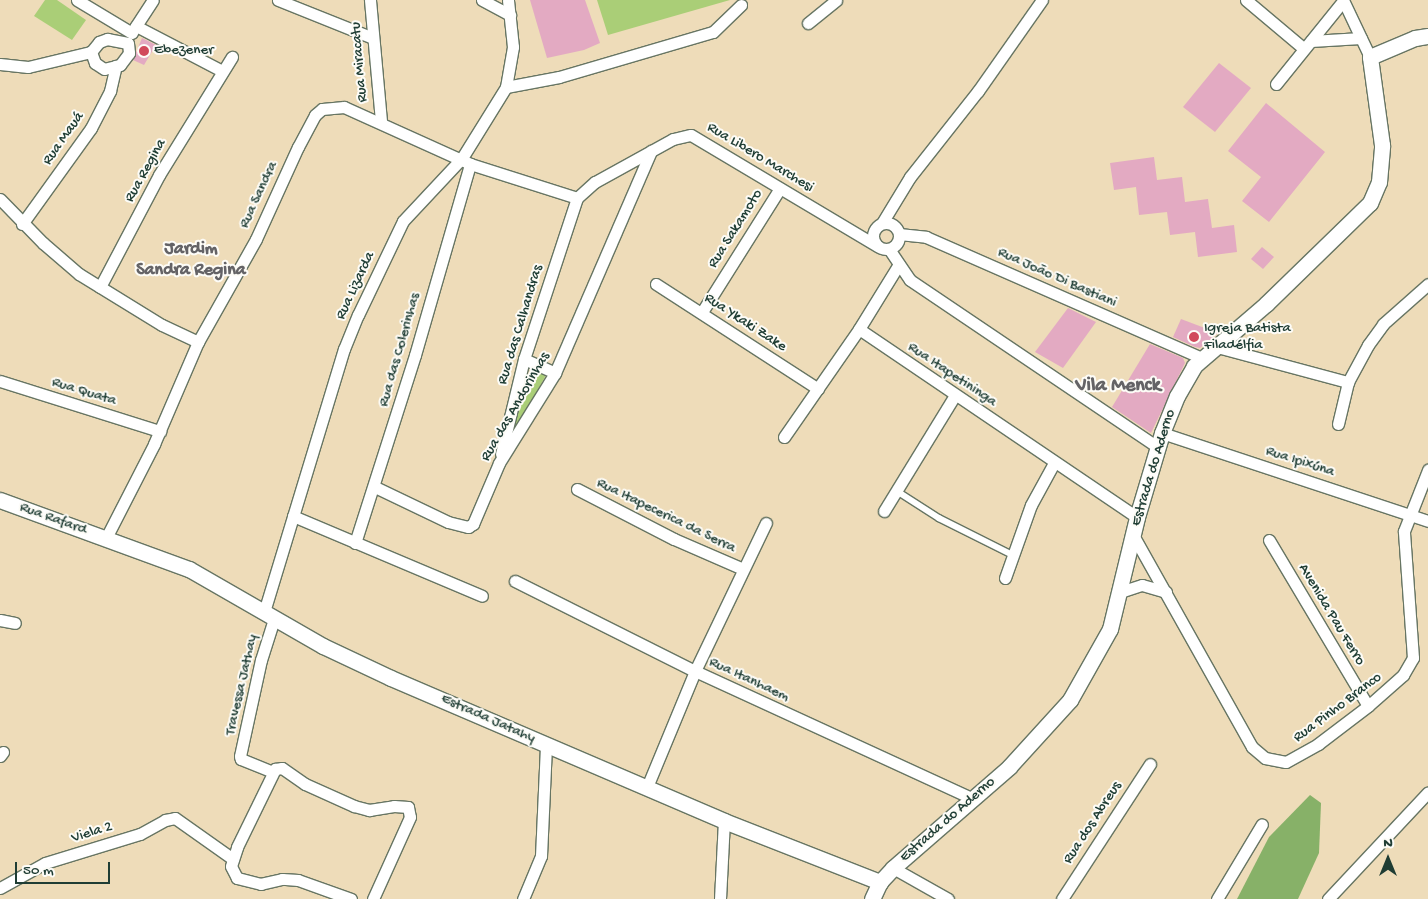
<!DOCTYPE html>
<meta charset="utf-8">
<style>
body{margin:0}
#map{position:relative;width:1428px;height:899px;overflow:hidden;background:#eedcb9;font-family:"Gochi Hand",sans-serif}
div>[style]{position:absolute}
.green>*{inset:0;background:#aace77}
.forest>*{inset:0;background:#87b168}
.building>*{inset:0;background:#e3aac2}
.roads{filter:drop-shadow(1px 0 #677563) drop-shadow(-1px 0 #677563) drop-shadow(0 1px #677563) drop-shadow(0 -1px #677563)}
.lane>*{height:5.5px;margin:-2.75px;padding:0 2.75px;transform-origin:2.75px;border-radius:2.75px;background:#fff}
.street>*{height:11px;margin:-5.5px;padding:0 5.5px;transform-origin:5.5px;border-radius:5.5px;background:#fff}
.street>.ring{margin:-5.5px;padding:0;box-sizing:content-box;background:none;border:11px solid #fff;border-radius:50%}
.secondary>*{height:15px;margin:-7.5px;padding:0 7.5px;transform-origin:7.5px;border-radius:7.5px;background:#fff}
.dots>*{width:14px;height:14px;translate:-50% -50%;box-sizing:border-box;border:2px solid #fdfcf7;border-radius:50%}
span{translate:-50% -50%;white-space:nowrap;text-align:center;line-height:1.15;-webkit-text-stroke:4px #fdfcf7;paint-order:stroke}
.poi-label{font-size:15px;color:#1f3d34}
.left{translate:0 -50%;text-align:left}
.street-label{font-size:15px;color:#1f3d34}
.quarter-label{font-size:18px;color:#646366;font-weight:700}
.district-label{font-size:20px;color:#646366;font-weight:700}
.north{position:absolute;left:1363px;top:834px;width:50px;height:50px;-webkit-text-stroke:4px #fdfcf7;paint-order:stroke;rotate:0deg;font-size:14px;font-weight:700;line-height:20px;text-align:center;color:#1f3d34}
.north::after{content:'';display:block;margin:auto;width:18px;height:22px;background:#1f3d34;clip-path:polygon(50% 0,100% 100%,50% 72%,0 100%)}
.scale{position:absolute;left:15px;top:862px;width:95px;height:22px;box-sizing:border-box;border:2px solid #1f3d34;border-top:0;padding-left:6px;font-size:15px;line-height:18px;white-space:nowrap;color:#1f3d34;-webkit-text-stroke:4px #fdfcf7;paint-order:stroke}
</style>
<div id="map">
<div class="green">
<i style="clip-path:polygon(45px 0,57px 0,86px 20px,72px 40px,34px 16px)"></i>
<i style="clip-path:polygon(597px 0,730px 0,608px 35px)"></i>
<i style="clip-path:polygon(535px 368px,547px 373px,502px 457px)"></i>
</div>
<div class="forest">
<i style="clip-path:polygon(1310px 795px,1321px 803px,1319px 853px,1298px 899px,1237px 899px,1269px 837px)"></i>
</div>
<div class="building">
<i style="clip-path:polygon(530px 0,585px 0,600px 43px,584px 50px,547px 58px)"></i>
<i style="clip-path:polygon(142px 38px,156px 45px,144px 65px,133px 60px)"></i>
<i style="clip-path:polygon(1219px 63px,1251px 88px,1215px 132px,1183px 107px)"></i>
<i style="clip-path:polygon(1266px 103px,1325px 152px,1269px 222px,1242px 201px,1261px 177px,1228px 151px)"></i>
<i style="clip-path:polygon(1154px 157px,1157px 180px,1182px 177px,1185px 202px,1208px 199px,1212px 228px,1234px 225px,1237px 252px,1198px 257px,1195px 232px,1170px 235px,1167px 212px,1139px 215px,1136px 187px,1114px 190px,1110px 163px)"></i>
<i style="clip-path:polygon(1262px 247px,1274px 257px,1263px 269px,1251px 259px)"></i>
<i style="clip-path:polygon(1068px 308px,1096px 322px,1063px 368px,1035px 352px)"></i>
<i style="clip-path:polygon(1181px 319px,1218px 333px,1200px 348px,1195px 347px,1173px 337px)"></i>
<i style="clip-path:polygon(1150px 344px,1183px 358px,1185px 363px,1151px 433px,1112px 407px)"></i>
</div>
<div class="roads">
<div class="lane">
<i style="left:897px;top:491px;width:50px;rotate:32.7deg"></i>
<i style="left:939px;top:518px;width:83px;rotate:26.6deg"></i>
</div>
<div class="street">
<i style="left:77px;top:0;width:64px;rotate:31deg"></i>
<i style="left:278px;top:0;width:102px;rotate:21.8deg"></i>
<i style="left:370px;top:0;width:121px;rotate:84.8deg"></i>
<i style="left:482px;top:0;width:32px;rotate:28deg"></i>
<i style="left:1246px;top:0;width:75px;rotate:40.1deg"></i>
<i style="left:1343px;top:0;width:63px;rotate:64.7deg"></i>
<i style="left:808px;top:23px;width:36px;rotate:-39deg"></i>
<i style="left:136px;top:26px;width:97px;rotate:27.6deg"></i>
<i style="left:132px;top:32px;width:38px;rotate:-57deg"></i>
<i style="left:107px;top:39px;width:21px;rotate:11deg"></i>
<i style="left:128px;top:43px;width:10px;rotate:84deg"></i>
<i style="left:129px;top:53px;width:15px;rotate:127deg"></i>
<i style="left:120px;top:65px;width:16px;rotate:166deg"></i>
<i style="left:104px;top:69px;width:11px;rotate:-146deg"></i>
<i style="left:95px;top:63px;width:12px;rotate:-110deg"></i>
<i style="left:91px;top:52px;width:13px;rotate:-51deg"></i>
<i style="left:99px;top:42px;width:9px;rotate:-21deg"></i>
<i style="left:1311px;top:41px;width:50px;rotate:-3.4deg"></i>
<i style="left:0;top:64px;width:28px;rotate:6deg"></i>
<i style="left:28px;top:67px;width:65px;rotate:-13.4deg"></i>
<i style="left:1276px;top:84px;width:107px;rotate:-51.1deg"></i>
<i style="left:506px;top:87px;width:54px;rotate:-10.7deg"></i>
<i style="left:559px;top:77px;width:160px;rotate:-16.3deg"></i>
<i style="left:713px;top:32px;width:39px;rotate:-44deg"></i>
<i style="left:577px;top:198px;width:24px;rotate:-42deg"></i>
<i style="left:595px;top:182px;width:89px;rotate:-28.9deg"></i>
<i style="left:673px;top:139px;width:18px;rotate:-13deg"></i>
<i style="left:691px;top:135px;width:217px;rotate:30.8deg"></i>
<i style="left:0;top:199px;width:62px;rotate:45.7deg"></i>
<i style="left:43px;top:243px;width:48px;rotate:40.7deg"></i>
<i style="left:79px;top:274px;width:97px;rotate:31.6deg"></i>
<i style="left:162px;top:325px;width:40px;rotate:25deg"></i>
<i class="ring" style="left:873px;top:223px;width:15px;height:15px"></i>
<i style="left:882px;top:223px;width:54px;rotate:-58.7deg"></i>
<i style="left:910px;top:177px;width:110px;rotate:-51.7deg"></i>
<i style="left:978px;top:91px;width:111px;rotate:-54.9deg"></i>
<i style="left:22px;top:224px;width:118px;rotate:-54.3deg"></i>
<i style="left:91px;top:128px;width:42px;rotate:-62.8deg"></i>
<i style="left:110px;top:91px;width:26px;rotate:-77deg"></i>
<i style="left:899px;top:234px;width:27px;rotate:6deg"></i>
<i style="left:926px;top:237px;width:300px;rotate:23.7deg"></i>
<i style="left:889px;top:249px;width:37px;rotate:56deg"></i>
<i style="left:910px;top:280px;width:299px;rotate:34deg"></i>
<i style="left:656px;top:284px;width:193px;rotate:32.9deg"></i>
<i style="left:100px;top:287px;width:127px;rotate:-62.2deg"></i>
<i style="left:159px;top:175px;width:139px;rotate:-58.3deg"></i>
<i style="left:702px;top:312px;width:146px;rotate:-57.8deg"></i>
<i style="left:859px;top:329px;width:336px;rotate:34.1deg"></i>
<i style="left:1217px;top:347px;width:136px;rotate:15deg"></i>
<i style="left:524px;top:359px;width:34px;rotate:24deg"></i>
<i style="left:0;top:381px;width:168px;rotate:17.4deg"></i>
<i style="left:1338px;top:424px;width:43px;rotate:-76.6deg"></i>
<i style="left:1348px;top:382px;width:42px;rotate:-61.6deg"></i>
<i style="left:1368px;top:345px;width:26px;rotate:-54deg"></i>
<i style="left:1383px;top:324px;width:60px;rotate:-41.6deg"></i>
<i style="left:1162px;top:433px;width:280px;rotate:18.3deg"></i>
<i style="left:784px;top:437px;width:131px;rotate:-55.2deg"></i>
<i style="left:859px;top:329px;width:76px;rotate:-58.4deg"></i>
<i style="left:501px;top:454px;width:98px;rotate:-76.4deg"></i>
<i style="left:524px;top:359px;width:169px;rotate:-71.8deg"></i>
<i style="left:375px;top:487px;width:81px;rotate:25.6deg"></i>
<i style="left:448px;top:522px;width:21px;rotate:14deg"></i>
<i style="left:468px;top:527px;width:6px;rotate:-31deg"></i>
<i style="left:473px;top:524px;width:66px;rotate:-66.9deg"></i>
<i style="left:499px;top:463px;width:106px;rotate:-58.1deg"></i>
<i style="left:555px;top:373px;width:242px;rotate:-66.6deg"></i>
<i style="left:577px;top:489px;width:109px;rotate:27.3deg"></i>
<i style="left:674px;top:539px;width:75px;rotate:23.5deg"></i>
<i style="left:884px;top:511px;width:136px;rotate:-58.5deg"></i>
<i style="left:293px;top:516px;width:205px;rotate:22.9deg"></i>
<i style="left:1133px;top:535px;width:243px;rotate:60.7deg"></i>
<i style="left:1252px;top:747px;width:17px;rotate:40deg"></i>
<i style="left:1265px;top:758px;width:21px;rotate:11deg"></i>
<i style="left:1286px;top:762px;width:37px;rotate:-29deg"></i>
<i style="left:1318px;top:744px;width:63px;rotate:-37.2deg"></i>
<i style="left:1368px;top:706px;width:47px;rotate:-41.5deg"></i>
<i style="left:1403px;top:675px;width:20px;rotate:-60deg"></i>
<i style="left:1413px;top:658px;width:127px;rotate:-94.1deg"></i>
<i style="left:1404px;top:531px;width:66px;rotate:-68.5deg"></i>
<i style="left:106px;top:538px;width:106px;rotate:-62.9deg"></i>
<i style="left:154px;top:444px;width:111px;rotate:-66.7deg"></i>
<i style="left:198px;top:342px;width:118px;rotate:-60.6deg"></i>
<i style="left:256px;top:239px;width:101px;rotate:-65.5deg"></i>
<i style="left:298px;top:147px;width:36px;rotate:-62deg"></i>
<i style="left:315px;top:115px;width:9px;rotate:-41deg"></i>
<i style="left:322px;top:109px;width:22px;rotate:-5deg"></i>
<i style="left:344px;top:107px;width:138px;rotate:24.3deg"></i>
<i style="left:470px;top:164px;width:112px;rotate:17.6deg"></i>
<i style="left:1269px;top:540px;width:193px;rotate:59.2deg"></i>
<i style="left:355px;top:543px;width:197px;rotate:-72.3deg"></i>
<i style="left:415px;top:355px;width:199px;rotate:-73.9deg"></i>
<i style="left:1005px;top:578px;width:77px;rotate:-70.4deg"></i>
<i style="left:1031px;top:505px;width:48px;rotate:-61.3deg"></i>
<i style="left:515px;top:581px;width:201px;rotate:26.6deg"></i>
<i style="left:695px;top:671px;width:306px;rotate:24.7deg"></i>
<i style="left:1120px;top:592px;width:23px;rotate:-18deg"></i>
<i style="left:1142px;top:585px;width:25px;rotate:16deg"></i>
<i style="left:264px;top:612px;width:275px;rotate:-73.1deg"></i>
<i style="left:344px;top:349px;width:37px;rotate:-68deg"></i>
<i style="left:358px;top:315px;width:104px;rotate:-64.4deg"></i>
<i style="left:403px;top:221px;width:86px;rotate:-46.9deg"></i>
<i style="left:462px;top:158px;width:84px;rotate:-58.2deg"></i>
<i style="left:506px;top:87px;width:41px;rotate:-80.1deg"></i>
<i style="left:513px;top:47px;width:47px;rotate:-96.1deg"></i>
<i style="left:0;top:620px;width:15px;rotate:11deg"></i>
<i style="left:0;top:756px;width:5px;rotate:-53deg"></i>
<i style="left:273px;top:772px;width:35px;rotate:-158deg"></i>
<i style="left:241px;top:759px;width:3px;rotate:-108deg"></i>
<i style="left:240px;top:756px;width:98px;rotate:-77.7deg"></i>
<i style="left:261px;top:660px;width:43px;rotate:-72.4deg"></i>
<i style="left:647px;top:787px;width:126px;rotate:-67.5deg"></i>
<i style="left:695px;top:671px;width:164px;rotate:-64.4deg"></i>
<i style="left:893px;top:868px;width:63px;rotate:29.4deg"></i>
<i style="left:0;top:888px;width:51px;rotate:-29.1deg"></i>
<i style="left:45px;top:863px;width:99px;rotate:-17deg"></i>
<i style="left:140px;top:834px;width:29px;rotate:-29deg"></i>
<i style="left:165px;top:820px;width:10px;rotate:-11deg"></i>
<i style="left:175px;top:818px;width:71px;rotate:35.3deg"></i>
<i style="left:351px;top:899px;width:56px;rotate:-160.3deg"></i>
<i style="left:298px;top:880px;width:16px;rotate:-176deg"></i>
<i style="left:282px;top:879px;width:22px;rotate:167deg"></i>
<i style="left:261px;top:884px;width:25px;rotate:-166deg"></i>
<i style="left:237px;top:878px;width:13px;rotate:-117deg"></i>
<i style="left:231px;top:866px;width:20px;rotate:-72deg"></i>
<i style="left:237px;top:847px;width:87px;rotate:-64deg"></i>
<i style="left:275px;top:769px;width:7px;rotate:-8deg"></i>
<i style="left:282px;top:768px;width:28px;rotate:35deg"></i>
<i style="left:305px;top:784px;width:54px;rotate:24.2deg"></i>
<i style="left:354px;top:806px;width:16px;rotate:15deg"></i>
<i style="left:369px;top:810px;width:25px;rotate:-9deg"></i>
<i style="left:394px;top:806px;width:14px;rotate:4deg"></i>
<i style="left:408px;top:807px;width:10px;rotate:79deg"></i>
<i style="left:410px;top:817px;width:90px;rotate:114.3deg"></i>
<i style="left:523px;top:899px;width:47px;rotate:-67.3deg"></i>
<i style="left:541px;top:856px;width:111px;rotate:-87.4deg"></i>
<i style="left:720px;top:899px;width:78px;rotate:-87.1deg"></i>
<i style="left:1062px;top:899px;width:161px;rotate:-56.9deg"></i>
<i style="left:1217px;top:899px;width:87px;rotate:-59deg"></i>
<i style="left:1328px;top:899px;width:146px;rotate:-46.9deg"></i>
</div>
<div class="secondary">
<i style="left:0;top:500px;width:201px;rotate:20.1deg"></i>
<i style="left:189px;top:569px;width:155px;rotate:29.9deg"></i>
<i style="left:323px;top:646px;width:75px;rotate:25.2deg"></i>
<i style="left:391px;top:678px;width:362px;rotate:23.2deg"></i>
<i style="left:724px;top:821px;width:168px;rotate:21.4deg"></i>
<i style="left:872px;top:899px;width:19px;rotate:-65deg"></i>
<i style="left:880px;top:882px;width:19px;rotate:-47deg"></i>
<i style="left:893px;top:868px;width:154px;rotate:-41deg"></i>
<i style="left:1009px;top:767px;width:91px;rotate:-47.7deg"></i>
<i style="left:1070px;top:700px;width:81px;rotate:-60.6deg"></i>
<i style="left:1110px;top:629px;width:115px;rotate:-76.4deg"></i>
<i style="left:1137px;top:517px;width:88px;rotate:-73.4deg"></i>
<i style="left:1162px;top:433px;width:40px;rotate:-68deg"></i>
<i style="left:1177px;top:396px;width:34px;rotate:-60deg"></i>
<i style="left:1194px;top:366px;width:95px;rotate:-40.7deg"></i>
<i style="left:1266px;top:304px;width:145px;rotate:-44.2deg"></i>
<i style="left:1370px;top:203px;width:23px;rotate:-67deg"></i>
<i style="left:1379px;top:182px;width:37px;rotate:-85deg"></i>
<i style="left:1382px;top:145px;width:89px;rotate:-97.8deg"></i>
<i style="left:1370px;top:57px;width:49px;rotate:-22.9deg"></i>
<i style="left:1415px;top:38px;width:13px;rotate:-9deg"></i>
</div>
</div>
<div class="dots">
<i style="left:144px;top:51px;background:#d1495b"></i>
<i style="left:1194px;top:337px;background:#d1495b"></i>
</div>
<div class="poi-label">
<span class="left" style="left:154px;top:51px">Ebezener</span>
<span class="left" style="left:1204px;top:337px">Igreja Batista<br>Filadélfia</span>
</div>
<div class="street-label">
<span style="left:360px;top:62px;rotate:-95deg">Rua Miracatu</span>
<span style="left:64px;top:139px;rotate:-55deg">Rua Mauá</span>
<span style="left:760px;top:158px;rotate:31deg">Rua Libero Marchesi</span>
<span style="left:146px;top:171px;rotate:-61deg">Rua Regina</span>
<span style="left:259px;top:195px;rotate:-65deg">Rua Sandra</span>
<span style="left:736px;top:229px;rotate:-58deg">Rua Sakamoto</span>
<span style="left:1057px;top:278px;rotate:24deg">Rua João Di Bastiani</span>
<span style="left:356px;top:286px;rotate:-65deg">Rua Lizarda</span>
<span style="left:745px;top:323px;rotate:33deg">Rua Ykaki Zake</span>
<span style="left:521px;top:325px;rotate:-73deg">Rua das Calhandras</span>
<span style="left:400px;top:350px;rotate:-74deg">Rua das Colerinhas</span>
<span style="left:952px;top:375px;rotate:34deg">Rua Itapetininga</span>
<span style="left:84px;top:392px;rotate:17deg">Rua Quata</span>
<span style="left:516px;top:407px;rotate:-60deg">Rua das Andorinhas</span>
<span style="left:1300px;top:462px;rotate:18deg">Rua Ipixúna</span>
<span style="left:1154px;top:468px;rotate:-73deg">Estrada do Aderno</span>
<span style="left:666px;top:516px;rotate:26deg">Rua Itapecerica da Serra</span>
<span style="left:53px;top:519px;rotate:20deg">Rua Rafard</span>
<span style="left:1331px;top:615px;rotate:59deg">Avenida Pau Ferro</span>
<span style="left:749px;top:680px;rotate:25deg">Rua Itanhaem</span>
<span style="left:242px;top:685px;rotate:-77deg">Travessa Jathay</span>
<span style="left:1338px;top:708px;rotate:-37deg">Rua Pinho Branco</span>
<span style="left:488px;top:719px;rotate:24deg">Estrada Jatahy</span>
<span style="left:948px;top:820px;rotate:-41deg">Estrada do Aderno</span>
<span style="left:1093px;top:823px;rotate:-57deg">Rua dos Abreus</span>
<span style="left:92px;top:833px;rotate:-17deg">Viela 2</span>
</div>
<div class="quarter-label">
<span style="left:191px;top:261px">Jardim<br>Sandra Regina</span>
</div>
<div class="district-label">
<span style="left:1118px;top:386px">Vila Menck</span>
</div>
<div class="north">N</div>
<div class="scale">50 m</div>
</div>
